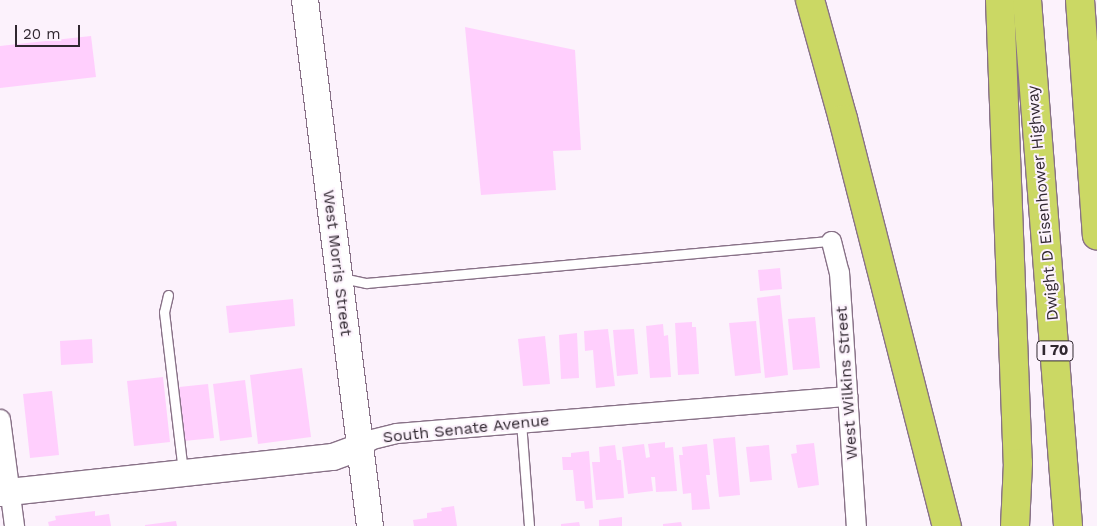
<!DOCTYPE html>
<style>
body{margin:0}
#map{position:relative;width:1097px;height:526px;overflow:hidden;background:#fcf2fc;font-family:"Work Sans",sans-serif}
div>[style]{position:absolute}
.building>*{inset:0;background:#ffcffd}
.roads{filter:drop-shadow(1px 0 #887187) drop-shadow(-1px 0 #887187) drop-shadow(0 1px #887187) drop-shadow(0 -1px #887187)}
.lane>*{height:9px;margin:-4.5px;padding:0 4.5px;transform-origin:4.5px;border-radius:4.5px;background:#fff}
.street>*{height:19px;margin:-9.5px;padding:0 9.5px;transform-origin:9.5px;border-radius:9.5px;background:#fff}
.secondary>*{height:26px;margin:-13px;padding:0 13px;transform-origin:13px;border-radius:13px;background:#fff}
.highway>*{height:28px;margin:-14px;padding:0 14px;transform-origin:14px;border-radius:14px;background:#cbd864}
span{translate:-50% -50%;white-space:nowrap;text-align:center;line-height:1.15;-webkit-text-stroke:4px #fcf2fc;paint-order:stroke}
.shield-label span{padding:1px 4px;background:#fcf2fc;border:1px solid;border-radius:4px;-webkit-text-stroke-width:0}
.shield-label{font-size:15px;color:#302730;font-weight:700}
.street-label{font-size:16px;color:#302730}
.scale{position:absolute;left:15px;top:25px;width:65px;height:22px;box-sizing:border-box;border:2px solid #302730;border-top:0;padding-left:6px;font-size:15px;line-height:18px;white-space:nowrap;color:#302730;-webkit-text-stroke:4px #fcf2fc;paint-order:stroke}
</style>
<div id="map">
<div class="building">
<i style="clip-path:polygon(465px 27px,575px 50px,581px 150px,553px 151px,556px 190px,481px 195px)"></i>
<i style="clip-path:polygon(91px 36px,96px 77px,0 88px,0 46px)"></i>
<i style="clip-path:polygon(780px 268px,782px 289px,760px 291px,758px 270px)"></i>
<i style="clip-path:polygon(780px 295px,788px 375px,765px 378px,757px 298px)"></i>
<i style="clip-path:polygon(293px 299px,295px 326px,229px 333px,226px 306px)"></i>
<i style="clip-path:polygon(815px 317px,820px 368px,793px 370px,788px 319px)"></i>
<i style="clip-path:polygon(756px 321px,761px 373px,735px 376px,729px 323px)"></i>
<i style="clip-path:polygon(692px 322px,692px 327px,696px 327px,699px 374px,678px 375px,675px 323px)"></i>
<i style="clip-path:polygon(663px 324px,664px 336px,668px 335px,671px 377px,650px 378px,646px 326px)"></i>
<i style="clip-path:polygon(608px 329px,615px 386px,596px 388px,593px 350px,585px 351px,584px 331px)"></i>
<i style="clip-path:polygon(634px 329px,638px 374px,617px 376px,613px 330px)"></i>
<i style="clip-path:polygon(577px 333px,579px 378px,561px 379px,559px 335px)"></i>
<i style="clip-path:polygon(545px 336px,550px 384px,523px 386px,518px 339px)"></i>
<i style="clip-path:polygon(92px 339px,93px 363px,61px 365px,60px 341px)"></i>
<i style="clip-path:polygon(302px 368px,311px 437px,258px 444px,250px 375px)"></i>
<i style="clip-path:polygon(163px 377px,170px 442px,134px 446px,127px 381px)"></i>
<i style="clip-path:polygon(245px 380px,252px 437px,220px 441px,213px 384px)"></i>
<i style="clip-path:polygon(208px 384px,214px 438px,184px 441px,179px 387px)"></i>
<i style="clip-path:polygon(52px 391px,59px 455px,30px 458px,23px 394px)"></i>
<i style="clip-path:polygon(735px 437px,740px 495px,719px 497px,713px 439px)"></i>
<i style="clip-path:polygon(665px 442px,665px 448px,673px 447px,677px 491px,656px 492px,655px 477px,651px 477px,653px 491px,628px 494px,622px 447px,644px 444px,646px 458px,650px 457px,648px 444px)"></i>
<i style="clip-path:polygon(814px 443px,819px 485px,798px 488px,791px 454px,797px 453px,796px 445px)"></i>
<i style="clip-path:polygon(707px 444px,710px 475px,706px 475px,710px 509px,692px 510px,691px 493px,683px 494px,679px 455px,683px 455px,682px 447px)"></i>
<i style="clip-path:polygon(615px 445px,617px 460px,621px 460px,624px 498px,596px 500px,592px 462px,600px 462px,599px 447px)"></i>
<i style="clip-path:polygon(769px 445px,772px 480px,750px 482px,746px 447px)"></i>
<i style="clip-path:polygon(589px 451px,593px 508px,585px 509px,584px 501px,576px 501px,573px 470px,563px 470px,562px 457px,571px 457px,571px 453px)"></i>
<i style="clip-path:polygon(454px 506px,457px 526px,414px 526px,413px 520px,427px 518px,427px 513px,442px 511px,441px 508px)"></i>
<i style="clip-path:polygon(95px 511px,95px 516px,109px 514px,111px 526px,49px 526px,48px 522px,56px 520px,55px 516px)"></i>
<i style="clip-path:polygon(622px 517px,622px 526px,599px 526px,599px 520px)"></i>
<i style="clip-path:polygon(176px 521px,177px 526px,145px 526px,145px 525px)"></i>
<i style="clip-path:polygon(579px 522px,580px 526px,561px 526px,561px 524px)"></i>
<i style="clip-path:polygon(681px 522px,682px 526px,663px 526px,663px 524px)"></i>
</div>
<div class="roads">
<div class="lane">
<i style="left:342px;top:278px;width:25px;rotate:12deg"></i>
<i style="left:366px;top:283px;width:467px;rotate:-5.2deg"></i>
<i style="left:168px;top:295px;width:17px;rotate:103deg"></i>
<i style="left:164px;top:312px;width:17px;rotate:83deg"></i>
<i style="left:166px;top:329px;width:143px;rotate:83.2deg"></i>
<i style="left:521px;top:422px;width:104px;rotate:85.6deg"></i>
</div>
<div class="street">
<i style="left:831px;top:241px;width:32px;rotate:76deg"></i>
<i style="left:839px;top:272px;width:255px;rotate:86.2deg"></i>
<i style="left:0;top:419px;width:108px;rotate:82.5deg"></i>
<i style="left:360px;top:447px;width:14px;rotate:-34deg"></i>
<i style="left:372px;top:439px;width:25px;rotate:-14deg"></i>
<i style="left:396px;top:433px;width:453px;rotate:-4.7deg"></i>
</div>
<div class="secondary">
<i style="left:305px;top:0;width:530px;rotate:82.96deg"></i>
<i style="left:0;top:493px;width:335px;rotate:-6.2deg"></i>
<i style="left:333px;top:457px;width:29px;rotate:-20deg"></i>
</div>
<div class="highway">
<i style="left:810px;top:0;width:123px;rotate:74.5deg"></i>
<i style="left:843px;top:119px;width:420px;rotate:75.7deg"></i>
<i style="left:1000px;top:0;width:463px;rotate:87.8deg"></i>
<i style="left:1018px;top:463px;width:63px;rotate:92.7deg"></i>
<i style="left:1027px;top:0;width:528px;rotate:85.54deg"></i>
<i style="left:1080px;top:0;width:236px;rotate:85.9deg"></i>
</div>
</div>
<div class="shield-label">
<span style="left:1055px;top:351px">I 70</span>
</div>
<div class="street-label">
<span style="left:1043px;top:203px;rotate:-95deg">Dwight D Eisenhower Highway</span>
<span style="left:337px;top:263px;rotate:83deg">West Morris Street</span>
<span style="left:847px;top:383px;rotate:-94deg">West Wilkins Street</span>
<span style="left:466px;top:429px;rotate:-6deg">South Senate Avenue</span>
</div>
<div class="scale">20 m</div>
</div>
